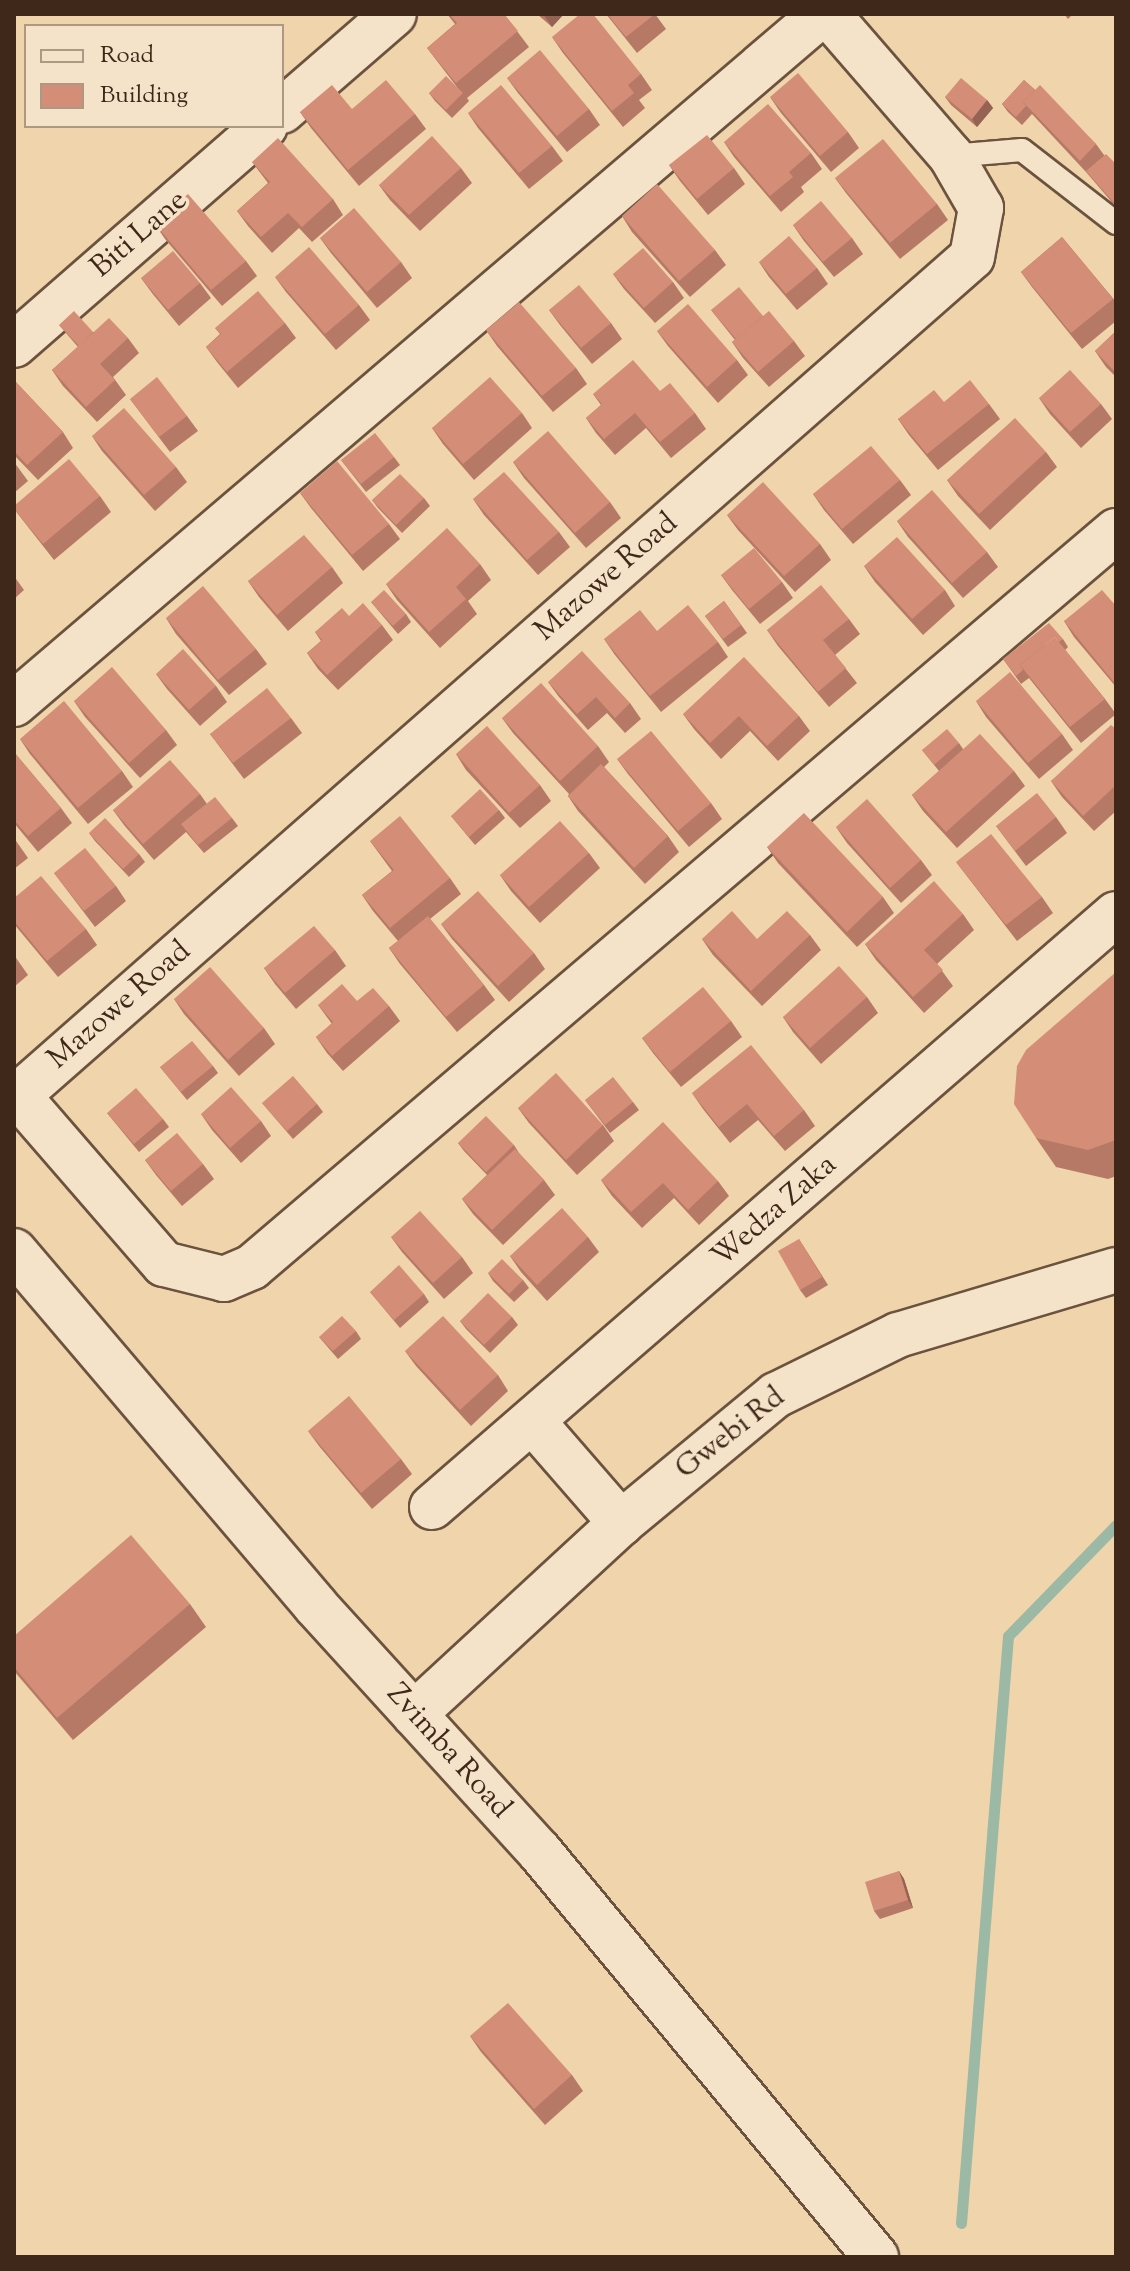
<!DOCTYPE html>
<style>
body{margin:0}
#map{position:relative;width:1130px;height:2271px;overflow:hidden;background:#efd4ac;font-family:"Sorts Mill Goudy",serif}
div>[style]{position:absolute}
.stream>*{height:11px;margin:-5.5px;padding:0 5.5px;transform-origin:5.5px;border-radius:5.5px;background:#9bb9a5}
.roads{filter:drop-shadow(2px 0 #6b533e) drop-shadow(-2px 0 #6b533e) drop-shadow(0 2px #6b533e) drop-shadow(0 -2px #6b533e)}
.service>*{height:22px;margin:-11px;padding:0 11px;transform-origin:11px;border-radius:11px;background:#f5e3c9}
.minor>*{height:44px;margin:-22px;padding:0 22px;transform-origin:22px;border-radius:22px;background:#f5e3c9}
.tertiary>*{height:44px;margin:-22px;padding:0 22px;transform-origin:22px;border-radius:22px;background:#f5e3c9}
.wall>*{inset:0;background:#b67966}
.shaded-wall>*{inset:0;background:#946353}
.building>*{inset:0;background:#d48d77}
span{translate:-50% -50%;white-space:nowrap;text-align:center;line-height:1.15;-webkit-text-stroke:7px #f5e3c9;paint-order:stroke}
.street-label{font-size:30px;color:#3f281a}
.frame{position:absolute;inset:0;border:16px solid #3f281a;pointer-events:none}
.legend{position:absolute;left:24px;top:24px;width:260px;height:104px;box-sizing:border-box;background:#f5e3c9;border:2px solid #ac9883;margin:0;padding:10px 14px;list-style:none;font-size:24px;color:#3f281a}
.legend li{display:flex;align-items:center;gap:16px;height:40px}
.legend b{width:40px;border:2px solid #ac9883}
</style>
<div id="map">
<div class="stream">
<i style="left:961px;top:2223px;width:589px;rotate:-85.42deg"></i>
<i style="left:1008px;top:1636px;width:155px;rotate:-45.8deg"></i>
</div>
<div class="roads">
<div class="service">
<i style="left:951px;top:156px;width:71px;rotate:-4.8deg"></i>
<i style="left:1022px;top:150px;width:119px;rotate:37.8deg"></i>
</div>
<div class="minor">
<i style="left:282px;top:111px;width:148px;rotate:-40.9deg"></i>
<i style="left:14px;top:345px;width:333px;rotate:-41.1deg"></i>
<i style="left:14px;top:704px;width:1063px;rotate:-40.5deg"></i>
<i style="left:14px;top:1091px;width:229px;rotate:49.1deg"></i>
<i style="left:164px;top:1264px;width:62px;rotate:14deg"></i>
<i style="left:224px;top:1279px;width:30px;rotate:-23deg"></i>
<i style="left:252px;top:1267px;width:1135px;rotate:-40.43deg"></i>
<i style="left:14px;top:1099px;width:1275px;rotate:-41.31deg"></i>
<i style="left:972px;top:257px;width:50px;rotate:-79.6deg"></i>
<i style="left:981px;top:208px;width:60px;rotate:-120deg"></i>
<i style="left:951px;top:156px;width:188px;rotate:-130.9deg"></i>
<i style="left:534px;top:1423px;width:133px;rotate:49deg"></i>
<i style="left:432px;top:1507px;width:905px;rotate:-40.92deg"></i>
</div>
<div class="tertiary">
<i style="left:14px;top:1251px;width:465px;rotate:49.6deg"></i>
<i style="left:315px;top:1605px;width:333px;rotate:47.7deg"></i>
<i style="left:539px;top:1851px;width:528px;rotate:50.31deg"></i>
<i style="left:414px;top:1714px;width:282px;rotate:-42.7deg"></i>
<i style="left:621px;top:1523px;width:201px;rotate:-39.6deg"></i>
<i style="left:776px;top:1395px;width:136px;rotate:-26.2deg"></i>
<i style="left:898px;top:1335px;width:227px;rotate:-16.6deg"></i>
</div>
</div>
<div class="wall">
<i style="clip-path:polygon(447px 14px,504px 14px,529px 47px,467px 98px,469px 101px,452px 118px,435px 101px,429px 93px,457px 87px,427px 48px,455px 24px)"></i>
<i style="clip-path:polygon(537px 14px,564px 14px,552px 27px)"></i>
<i style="clip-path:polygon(606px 14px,655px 14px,666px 29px,637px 53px)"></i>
<i style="clip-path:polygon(1064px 14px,1073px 14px,1068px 19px)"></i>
<i style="clip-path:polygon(552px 37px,641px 74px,652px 90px,639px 100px,645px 108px,623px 127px,563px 53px)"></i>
<i style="clip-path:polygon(507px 78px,589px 109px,600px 125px,567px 152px,518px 93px)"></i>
<i style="clip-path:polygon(1024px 80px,1096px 144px,1104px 155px,1116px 164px,1116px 207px,1086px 172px,1032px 114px,1022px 125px,1008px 112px,1002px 104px)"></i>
<i style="clip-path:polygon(770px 97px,848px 132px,859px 148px,831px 172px,781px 113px)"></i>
<i style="clip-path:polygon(945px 97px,987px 100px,993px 108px,977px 127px,951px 105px)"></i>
<i style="clip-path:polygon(300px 112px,415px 114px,426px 129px,359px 186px,311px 128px)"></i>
<i style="clip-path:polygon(468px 113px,552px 146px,563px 161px,529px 189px,478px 128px)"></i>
<i style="clip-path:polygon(724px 142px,811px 153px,822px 169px,801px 187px,804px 192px,781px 212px,734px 157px)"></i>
<i style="clip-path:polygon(252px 162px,333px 199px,343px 215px,312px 242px,299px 228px,272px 253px,248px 226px,237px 211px,268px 183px)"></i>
<i style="clip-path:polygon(669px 165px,734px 168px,745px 184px,708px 215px,680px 181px)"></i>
<i style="clip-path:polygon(461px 168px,472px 183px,420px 231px,390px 200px,379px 185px)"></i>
<i style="clip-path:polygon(835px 178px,937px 204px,948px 220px,900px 259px,846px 193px)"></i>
<i style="clip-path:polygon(622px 216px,715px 250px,726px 265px,690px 297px,632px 232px)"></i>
<i style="clip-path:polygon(154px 223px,246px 261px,257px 276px,222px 306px,165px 239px)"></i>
<i style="clip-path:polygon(793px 225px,852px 238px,863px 254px,834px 277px,804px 241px)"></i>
<i style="clip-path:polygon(1062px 237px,1116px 302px,1116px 321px,1082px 349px,1032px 287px,1021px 272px)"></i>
<i style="clip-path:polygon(320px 238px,401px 262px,412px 278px,377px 308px,331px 253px)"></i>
<i style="clip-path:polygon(759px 262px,817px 268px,828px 284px,797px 310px,769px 277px)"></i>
<i style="clip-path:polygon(613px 274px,673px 282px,684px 298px,655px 323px,624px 289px)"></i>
<i style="clip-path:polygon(275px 277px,359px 305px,370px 320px,336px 350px,286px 292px)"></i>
<i style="clip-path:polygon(141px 278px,200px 283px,211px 298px,179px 326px,152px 293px)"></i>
<i style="clip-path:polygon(549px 310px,611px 323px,622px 339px,592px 364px,560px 325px)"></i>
<i style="clip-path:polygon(711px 310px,763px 316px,794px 341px,805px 356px,769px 387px,743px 358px,732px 342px,735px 340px)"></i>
<i style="clip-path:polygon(285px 323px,296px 338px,238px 388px,217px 362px,206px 347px,220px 334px,215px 328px)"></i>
<i style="clip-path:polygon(59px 325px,93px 332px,128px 338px,139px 353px,113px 377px,126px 395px,97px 422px,63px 386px,52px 370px,78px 347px)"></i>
<i style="clip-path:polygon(486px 330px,576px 368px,587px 384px,553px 412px,497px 346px)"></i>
<i style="clip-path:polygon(657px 331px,737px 360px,748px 375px,718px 403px,668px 346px)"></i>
<i style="clip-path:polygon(1116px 331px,1116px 377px,1106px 367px,1095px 351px)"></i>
<i style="clip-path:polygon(14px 380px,63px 432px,73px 448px,38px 480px,14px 455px)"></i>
<i style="clip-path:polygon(593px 394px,695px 413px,706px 429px,671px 458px,646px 428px,615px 455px,596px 433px,586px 418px,601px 405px)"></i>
<i style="clip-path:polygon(1039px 398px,1101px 404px,1112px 419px,1081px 448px,1050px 414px)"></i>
<i style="clip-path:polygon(130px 399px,187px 416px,198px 431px,170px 452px)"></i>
<i style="clip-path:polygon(944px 402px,989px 404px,1000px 419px,938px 470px,909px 435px,898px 419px)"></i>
<i style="clip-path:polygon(522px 413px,532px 428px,474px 480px,443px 444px,432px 428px)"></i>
<i style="clip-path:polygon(92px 436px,176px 467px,187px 482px,155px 511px,102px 451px)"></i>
<i style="clip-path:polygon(1046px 452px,1057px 467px,990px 530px,958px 496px,947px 480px)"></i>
<i style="clip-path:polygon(394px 457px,400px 465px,366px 492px,341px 460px)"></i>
<i style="clip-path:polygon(14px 462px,28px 481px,14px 493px)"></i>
<i style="clip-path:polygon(513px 462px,610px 502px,621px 518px,586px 548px,524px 478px)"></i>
<i style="clip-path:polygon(900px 480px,911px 495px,853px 544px,824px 510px,813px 494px)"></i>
<i style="clip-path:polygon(300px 493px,389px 524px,400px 539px,363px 571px,311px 508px)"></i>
<i style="clip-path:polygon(100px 496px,111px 512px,54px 560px,14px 509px)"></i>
<i style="clip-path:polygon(424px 498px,430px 506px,402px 533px,378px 508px,372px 500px)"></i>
<i style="clip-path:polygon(473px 499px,559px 532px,570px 547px,538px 575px,484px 515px)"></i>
<i style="clip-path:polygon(727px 515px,820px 544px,831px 560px,795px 592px,738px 530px)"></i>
<i style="clip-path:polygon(897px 521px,987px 552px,998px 567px,963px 598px,908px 537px)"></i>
<i style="clip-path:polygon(480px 564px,491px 580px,468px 601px,477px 614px,440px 648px,397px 600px,386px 584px)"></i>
<i style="clip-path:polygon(864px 566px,945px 590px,955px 606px,923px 635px,875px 582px)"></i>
<i style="clip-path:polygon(332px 567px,343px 583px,288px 631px,259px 597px,248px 581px)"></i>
<i style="clip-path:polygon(721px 575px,782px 582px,793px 598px,760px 624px,732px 590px)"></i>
<i style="clip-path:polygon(14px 576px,24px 590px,14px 599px)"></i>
<i style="clip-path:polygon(724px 601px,747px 633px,728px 647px,705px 616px)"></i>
<i style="clip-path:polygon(371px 602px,406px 614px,411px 622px,398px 634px)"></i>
<i style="clip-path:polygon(1116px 606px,1116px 687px,1074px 637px,1064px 621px)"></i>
<i style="clip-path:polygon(349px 616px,382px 625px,393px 640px,338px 690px,318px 669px,307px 653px,321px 641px,315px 632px)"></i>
<i style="clip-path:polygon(166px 618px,256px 649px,267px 664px,229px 695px,176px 634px)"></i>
<i style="clip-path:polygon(849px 619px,860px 634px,835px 655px,857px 683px,829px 707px,778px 646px,767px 630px)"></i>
<i style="clip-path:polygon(657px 631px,718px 642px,728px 657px,661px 712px,615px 655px,604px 639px)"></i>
<i style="clip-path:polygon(1063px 639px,1068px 647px,1065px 650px,1105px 699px,1116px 714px,1081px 743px,1029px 678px,1021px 684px,1003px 659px)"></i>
<i style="clip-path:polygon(156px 674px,216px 686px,227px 702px,200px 726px,167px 689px)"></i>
<i style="clip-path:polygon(548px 682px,630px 703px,641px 719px,625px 733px,607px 713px,588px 730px,559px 697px)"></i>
<i style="clip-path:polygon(74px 701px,166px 730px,177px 745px,140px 778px,85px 717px)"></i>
<i style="clip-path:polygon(976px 701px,1062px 734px,1073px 750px,1039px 779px,986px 717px)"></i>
<i style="clip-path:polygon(683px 714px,799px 716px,810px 731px,778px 761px,750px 731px,721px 759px,694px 729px)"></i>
<i style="clip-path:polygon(291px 718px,302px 733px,244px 779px,210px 734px)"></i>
<i style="clip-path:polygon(502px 718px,598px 746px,609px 762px,604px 767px,668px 836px,679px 852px,645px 884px,578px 811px,568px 796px,569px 794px,513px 733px)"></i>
<i style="clip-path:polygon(1116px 729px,1116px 811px,1094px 831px,1062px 797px,1051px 781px)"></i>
<i style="clip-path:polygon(20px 739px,122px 771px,133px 787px,88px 824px,30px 754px)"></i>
<i style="clip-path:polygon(959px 743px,963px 749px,1014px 771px,1025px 786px,957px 848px,923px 811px,912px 795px,939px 771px,922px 750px)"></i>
<i style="clip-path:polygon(14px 752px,61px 808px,72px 823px,38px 852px,14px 823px)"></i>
<i style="clip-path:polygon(456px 754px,540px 785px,551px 801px,520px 828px,466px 770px)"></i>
<i style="clip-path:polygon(617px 759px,711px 803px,722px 819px,689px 847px,628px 774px)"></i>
<i style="clip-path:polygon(200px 794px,207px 804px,232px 818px,238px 826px,204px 853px,186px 832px,154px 860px,124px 825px,113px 810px)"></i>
<i style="clip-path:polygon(499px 810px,505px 818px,475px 845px,451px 816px)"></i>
<i style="clip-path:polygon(1056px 817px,1067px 833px,1026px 866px,996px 826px)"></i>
<i style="clip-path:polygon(836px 827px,921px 860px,932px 875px,901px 903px,847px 843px)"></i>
<i style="clip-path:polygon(89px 833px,139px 854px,145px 862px,129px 877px,95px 841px)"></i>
<i style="clip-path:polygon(14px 838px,28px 858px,14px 869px)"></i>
<i style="clip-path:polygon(370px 841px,450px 878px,461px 894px,430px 919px,484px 985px,495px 1000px,457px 1032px,400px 964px,389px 948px,398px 941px,373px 911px,362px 895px,392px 871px)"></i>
<i style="clip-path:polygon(767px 847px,883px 897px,894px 913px,857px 947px,778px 863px)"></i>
<i style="clip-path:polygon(589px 853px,600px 868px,540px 923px,511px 891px,500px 875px)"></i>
<i style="clip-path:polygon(956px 862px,1042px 897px,1053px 913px,1017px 941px)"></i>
<i style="clip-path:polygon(54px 873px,116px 886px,126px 901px,95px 927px)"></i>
<i style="clip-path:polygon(14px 898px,86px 929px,97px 945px,58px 977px,14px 924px)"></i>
<i style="clip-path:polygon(963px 914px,974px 930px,937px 964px,953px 986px,924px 1013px,876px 960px,865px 944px)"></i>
<i style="clip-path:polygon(441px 924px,534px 953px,545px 969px,509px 1002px,452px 939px)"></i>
<i style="clip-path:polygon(810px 935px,821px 950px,762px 1006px,713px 955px,702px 939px,757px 939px)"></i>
<i style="clip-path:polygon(335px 950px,346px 966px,296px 1009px,275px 984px,264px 968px)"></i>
<i style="clip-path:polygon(14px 955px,28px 975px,14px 987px)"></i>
<i style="clip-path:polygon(1116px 972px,1116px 1176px,1108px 1179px,1056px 1167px,1036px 1138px)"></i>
<i style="clip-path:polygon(867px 997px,878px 1013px,821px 1064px,793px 1032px,783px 1017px)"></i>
<i style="clip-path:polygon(174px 999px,264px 1028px,275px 1044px,239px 1076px,184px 1014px)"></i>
<i style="clip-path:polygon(357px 1001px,389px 1006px,400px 1021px,343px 1071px,327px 1053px,316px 1037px,332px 1024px,318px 1005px)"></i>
<i style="clip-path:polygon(731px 1021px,742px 1037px,681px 1087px,653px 1053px,642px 1038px)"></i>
<i style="clip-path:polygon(213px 1066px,218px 1073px,187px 1100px,160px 1067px)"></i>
<i style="clip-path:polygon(692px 1093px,804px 1110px,815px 1126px,785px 1151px,758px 1120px,730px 1143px,703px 1109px)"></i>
<i style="clip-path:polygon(585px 1100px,633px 1102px,639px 1110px,610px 1133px)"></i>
<i style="clip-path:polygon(262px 1103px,317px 1104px,323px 1112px,293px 1139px)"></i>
<i style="clip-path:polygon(518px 1108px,603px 1125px,614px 1141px,577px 1175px,529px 1123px)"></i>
<i style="clip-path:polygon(107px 1113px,163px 1119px,169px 1127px,139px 1152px)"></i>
<i style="clip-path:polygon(201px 1114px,261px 1121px,271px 1136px,241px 1163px,212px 1130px)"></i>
<i style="clip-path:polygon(458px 1143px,514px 1145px,519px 1153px,544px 1180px,555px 1195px,503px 1245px,473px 1214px,462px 1199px,487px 1175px,464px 1151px)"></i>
<i style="clip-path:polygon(145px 1160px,203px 1164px,214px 1179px,182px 1206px,156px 1175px)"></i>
<i style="clip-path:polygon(601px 1180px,718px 1181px,729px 1196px,699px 1225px,674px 1198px,642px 1228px,612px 1196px)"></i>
<i style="clip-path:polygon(391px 1237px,462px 1257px,473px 1273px,444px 1299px,402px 1252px)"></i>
<i style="clip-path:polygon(588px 1237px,599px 1252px,547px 1301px,521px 1272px,510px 1256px)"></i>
<i style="clip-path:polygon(799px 1239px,828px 1285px,806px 1298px,800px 1290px)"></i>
<i style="clip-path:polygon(488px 1273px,523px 1280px,529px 1288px,514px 1302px,493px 1281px)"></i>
<i style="clip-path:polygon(370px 1292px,424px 1294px,429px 1302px,400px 1328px)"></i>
<i style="clip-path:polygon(512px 1317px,518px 1325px,490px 1353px,466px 1329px,460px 1321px)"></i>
<i style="clip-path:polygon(356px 1331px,361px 1339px,338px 1359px,319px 1337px)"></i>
<i style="clip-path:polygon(405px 1351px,498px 1375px,508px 1391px,471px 1426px,416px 1366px)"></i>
<i style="clip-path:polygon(308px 1431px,401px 1459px,412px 1474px,372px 1509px,319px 1446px)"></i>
<i style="clip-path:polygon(190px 1604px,206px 1627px,73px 1740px,14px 1671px,14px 1636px)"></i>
<i style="clip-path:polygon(899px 1871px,904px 1879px,913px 1908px,880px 1919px,874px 1911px)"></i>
<i style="clip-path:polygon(470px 2036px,572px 2075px,583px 2091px,545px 2125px,481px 2052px)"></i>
</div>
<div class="shaded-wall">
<i style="clip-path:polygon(543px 14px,564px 14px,552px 27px)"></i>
<i style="clip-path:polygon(987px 100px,993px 108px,977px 127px,972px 119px)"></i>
<i style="clip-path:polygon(899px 1871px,904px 1879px,913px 1908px,908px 1900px)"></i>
</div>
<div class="building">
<i style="clip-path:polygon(449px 14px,504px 14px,518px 31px,456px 83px,427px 48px,457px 23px)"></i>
<i style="clip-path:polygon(580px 14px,593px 14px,641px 74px,628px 85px,634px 93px,612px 111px,552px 37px)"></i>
<i style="clip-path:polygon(607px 14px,655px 14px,626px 37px)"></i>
<i style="clip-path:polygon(540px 50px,589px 109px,557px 136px,507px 78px)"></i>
<i style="clip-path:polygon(798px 73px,848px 132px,820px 156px,770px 97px)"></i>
<i style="clip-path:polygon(446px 76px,463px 93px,446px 110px,429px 93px)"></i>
<i style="clip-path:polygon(961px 78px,987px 100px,972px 119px,945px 97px)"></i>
<i style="clip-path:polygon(386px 80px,415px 114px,348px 170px,300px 112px,332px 85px,352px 109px)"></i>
<i style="clip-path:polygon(1024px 80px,1035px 90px,1023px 102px,1026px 106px,1016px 117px,1002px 104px)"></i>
<i style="clip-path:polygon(501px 85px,552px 146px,519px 173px,468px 113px)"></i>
<i style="clip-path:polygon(1040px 85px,1096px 144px,1080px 161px,1023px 102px)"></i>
<i style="clip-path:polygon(768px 104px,811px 153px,789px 172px,793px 177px,770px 196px,724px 142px)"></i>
<i style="clip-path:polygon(707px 135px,734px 168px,697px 199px,669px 165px)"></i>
<i style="clip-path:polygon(432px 136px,461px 168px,409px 215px,379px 185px)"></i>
<i style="clip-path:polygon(278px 138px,333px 199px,302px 227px,288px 213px,261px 237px,237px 211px,270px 182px,252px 162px)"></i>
<i style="clip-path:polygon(883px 139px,937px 204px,890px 243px,835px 178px)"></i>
<i style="clip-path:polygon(1106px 154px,1116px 164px,1116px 201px,1114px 203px,1086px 171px)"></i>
<i style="clip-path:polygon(657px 184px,715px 250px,679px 281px,622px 216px)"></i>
<i style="clip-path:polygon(188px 194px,246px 261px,211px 290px,154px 223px)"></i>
<i style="clip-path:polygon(821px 201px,852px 238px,823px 262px,793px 225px)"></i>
<i style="clip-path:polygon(354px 208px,401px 262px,367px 292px,320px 238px)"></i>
<i style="clip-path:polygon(789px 236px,817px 268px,786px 294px,759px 262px)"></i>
<i style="clip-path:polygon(1062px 237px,1113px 299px,1071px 333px,1021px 272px)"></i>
<i style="clip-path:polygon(309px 247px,359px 305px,325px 334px,275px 277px)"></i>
<i style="clip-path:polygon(643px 248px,673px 282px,644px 308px,613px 274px)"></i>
<i style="clip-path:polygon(173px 251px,200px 283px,168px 310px,141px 278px)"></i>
<i style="clip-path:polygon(579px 285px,611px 323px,581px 348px,549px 310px)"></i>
<i style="clip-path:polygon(739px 287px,763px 316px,736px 339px,711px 310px)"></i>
<i style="clip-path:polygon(258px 291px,285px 323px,227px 372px,206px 347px,221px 334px,215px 328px)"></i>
<i style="clip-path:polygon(519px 302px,576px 368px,542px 396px,486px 330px)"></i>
<i style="clip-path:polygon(688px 304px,737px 360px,707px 387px,657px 331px)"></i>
<i style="clip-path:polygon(74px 311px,93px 332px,79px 346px,59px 325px)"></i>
<i style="clip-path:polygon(769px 311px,794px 341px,758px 372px,732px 342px)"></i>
<i style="clip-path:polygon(109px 318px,128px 338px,100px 364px,115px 380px,86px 407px,52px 370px)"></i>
<i style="clip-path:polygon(1116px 331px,1116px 373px,1095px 351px)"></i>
<i style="clip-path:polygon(633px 360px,660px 391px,670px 383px,695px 413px,660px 442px,635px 413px,604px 439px,586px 418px,602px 404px,593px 394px)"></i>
<i style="clip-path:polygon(1070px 370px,1101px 404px,1070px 432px,1039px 398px)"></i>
<i style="clip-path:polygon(157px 377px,187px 416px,159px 437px,130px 399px)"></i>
<i style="clip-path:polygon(490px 377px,522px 413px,463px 464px,432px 428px)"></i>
<i style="clip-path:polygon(14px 380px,63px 432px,27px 465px,14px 451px)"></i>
<i style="clip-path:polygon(970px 380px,989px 404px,927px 454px,898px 419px,934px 390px,944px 402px)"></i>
<i style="clip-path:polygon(124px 408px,176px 467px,144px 495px,92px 436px)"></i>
<i style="clip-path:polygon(1015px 418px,1046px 452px,979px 514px,947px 480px)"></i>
<i style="clip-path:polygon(548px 431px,610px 502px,575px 533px,513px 462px)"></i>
<i style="clip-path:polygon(375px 433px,394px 457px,361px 484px,341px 460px)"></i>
<i style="clip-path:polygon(871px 446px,900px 480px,842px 529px,813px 494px)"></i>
<i style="clip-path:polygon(69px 459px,100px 496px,43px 544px,14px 509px,14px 506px)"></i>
<i style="clip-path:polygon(337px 461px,389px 524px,352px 555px,300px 493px)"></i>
<i style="clip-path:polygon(504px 472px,559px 532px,527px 560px,473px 499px)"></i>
<i style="clip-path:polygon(400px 474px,424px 498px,396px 525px,372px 500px)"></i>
<i style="clip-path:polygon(763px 482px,820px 544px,784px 576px,727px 515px)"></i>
<i style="clip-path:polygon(932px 490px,987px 552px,952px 583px,897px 521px)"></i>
<i style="clip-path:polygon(447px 528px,480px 564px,456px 587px,466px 599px,429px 632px,386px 584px)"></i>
<i style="clip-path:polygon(304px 535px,332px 567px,277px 615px,248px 581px)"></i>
<i style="clip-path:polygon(897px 537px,945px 590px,912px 619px,864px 566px)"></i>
<i style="clip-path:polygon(754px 548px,782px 582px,749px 609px,721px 575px)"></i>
<i style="clip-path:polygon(821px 585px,849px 619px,823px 640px,846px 668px,818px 692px,767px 630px)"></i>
<i style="clip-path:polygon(203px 586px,256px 649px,218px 680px,166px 618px)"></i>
<i style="clip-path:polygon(384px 590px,406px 614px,393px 626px,371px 602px)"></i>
<i style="clip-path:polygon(1102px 590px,1116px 606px,1116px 685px,1064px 621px)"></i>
<i style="clip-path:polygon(724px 601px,741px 625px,723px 639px,705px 616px)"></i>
<i style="clip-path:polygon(363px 603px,382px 625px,327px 675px,307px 653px,322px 640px,315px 632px,342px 608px,349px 616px)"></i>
<i style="clip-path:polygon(688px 605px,718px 642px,650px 696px,604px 639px,640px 610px,657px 631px)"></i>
<i style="clip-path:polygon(1049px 623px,1063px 639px,1059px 642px,1055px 637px,1020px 665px,1023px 670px,1016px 676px,1003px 659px)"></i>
<i style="clip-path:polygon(1055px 637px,1105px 699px,1070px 727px,1020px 665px)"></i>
<i style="clip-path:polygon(183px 649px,216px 686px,189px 710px,156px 674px)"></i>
<i style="clip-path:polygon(582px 651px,630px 703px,615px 718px,596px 697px,577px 714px,548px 682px)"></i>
<i style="clip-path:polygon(744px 657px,799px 716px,767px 746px,739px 716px,710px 743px,683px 714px)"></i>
<i style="clip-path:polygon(112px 667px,166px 730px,129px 763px,74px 701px)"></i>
<i style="clip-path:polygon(1010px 672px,1062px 734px,1028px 763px,976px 701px)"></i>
<i style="clip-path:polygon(541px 683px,598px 746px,560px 781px,502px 718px)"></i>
<i style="clip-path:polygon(267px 688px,291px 718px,233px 763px,210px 734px)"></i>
<i style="clip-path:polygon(64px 701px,122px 771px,78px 808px,20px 739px)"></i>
<i style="clip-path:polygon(1111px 725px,1116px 729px,1116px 785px,1083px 816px,1051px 781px)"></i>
<i style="clip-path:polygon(487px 726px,540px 785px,509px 813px,456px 754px)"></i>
<i style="clip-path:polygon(947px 729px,959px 743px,934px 765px,922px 750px)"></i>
<i style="clip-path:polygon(651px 731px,711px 803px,678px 831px,617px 759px)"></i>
<i style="clip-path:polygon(980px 734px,1014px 771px,946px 832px,912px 795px)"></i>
<i style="clip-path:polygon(14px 752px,61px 808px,28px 836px,14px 820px)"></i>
<i style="clip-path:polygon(170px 760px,200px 794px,143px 844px,113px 810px)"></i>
<i style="clip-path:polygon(601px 764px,668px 836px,634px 868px,568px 796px)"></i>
<i style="clip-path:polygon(480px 789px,499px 810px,469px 837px,451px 816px)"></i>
<i style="clip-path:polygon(1037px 793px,1056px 817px,1015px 851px,996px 826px)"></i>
<i style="clip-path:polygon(215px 797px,232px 818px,198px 845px,181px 824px)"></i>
<i style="clip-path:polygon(867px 799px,921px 860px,890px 888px,836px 827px)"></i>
<i style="clip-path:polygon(804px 813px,883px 897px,847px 932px,767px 847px)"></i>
<i style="clip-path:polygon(400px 816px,450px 878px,390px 928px,362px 895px,394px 870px,370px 841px)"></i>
<i style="clip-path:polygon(105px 818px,139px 854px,123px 869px,89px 833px)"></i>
<i style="clip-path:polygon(560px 821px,589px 853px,529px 907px,500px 875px)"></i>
<i style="clip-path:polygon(991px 834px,1042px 897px,1006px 925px,956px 862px)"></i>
<i style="clip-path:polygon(85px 848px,116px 886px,84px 911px,54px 873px)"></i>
<i style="clip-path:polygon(41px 876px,86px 929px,47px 961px,14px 921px,14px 898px)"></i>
<i style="clip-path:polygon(934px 881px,963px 914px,924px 950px,943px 970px,913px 997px,865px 944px)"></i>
<i style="clip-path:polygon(478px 891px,534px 953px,498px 986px,441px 924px)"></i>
<i style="clip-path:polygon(732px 911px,757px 939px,787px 911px,810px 935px,751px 991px,702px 939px)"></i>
<i style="clip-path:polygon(428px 916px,484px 985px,446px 1017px,389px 948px)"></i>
<i style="clip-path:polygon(314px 926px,335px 950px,285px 993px,264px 968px)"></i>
<i style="clip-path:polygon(839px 966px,867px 997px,810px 1048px,783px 1017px)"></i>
<i style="clip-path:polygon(210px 967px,264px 1028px,228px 1060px,174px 999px)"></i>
<i style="clip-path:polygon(1116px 972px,1116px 1140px,1088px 1150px,1036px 1138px,1014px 1104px,1017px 1066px,1026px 1050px)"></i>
<i style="clip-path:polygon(342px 984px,357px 1001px,373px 988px,389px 1006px,332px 1056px,316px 1037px,333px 1022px,318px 1005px)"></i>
<i style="clip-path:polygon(703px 987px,731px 1021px,670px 1072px,642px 1038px)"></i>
<i style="clip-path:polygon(192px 1041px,213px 1066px,181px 1092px,160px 1067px)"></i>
<i style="clip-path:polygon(751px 1045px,804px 1110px,774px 1136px,747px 1104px,719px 1127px,692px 1093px)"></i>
<i style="clip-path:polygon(556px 1073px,603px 1125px,566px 1160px,518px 1108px)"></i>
<i style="clip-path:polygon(293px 1076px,317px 1104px,287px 1131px,262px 1103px)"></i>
<i style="clip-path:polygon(613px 1077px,633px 1102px,605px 1125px,585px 1100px)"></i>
<i style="clip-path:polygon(231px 1087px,261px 1121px,230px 1148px,201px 1114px)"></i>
<i style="clip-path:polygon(136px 1088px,163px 1119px,134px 1144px,107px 1113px)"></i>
<i style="clip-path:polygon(486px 1116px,514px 1145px,486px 1172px,458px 1143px)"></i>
<i style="clip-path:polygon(663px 1122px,718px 1181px,688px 1210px,663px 1183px,631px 1212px,601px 1180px)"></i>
<i style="clip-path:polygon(177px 1133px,203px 1164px,171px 1191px,145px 1160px)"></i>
<i style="clip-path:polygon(515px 1149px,544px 1180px,492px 1230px,462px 1199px)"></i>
<i style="clip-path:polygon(562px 1208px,588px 1237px,537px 1285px,510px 1256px)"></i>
<i style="clip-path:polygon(420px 1211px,462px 1257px,433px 1283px,391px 1237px)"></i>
<i style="clip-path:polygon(799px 1239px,822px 1277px,800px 1290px,778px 1251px)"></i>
<i style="clip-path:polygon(502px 1259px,523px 1280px,509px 1294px,488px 1273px)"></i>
<i style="clip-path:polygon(399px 1265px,424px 1294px,394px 1320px,370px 1292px)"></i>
<i style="clip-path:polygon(488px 1293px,512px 1317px,484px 1345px,460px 1321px)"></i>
<i style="clip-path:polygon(342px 1316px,356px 1331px,333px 1351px,319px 1337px)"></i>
<i style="clip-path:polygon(443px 1316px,498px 1375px,460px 1410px,405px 1351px)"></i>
<i style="clip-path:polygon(349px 1396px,401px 1459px,361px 1493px,308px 1431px)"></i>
<i style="clip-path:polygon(131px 1535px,190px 1604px,57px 1718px,14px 1667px,14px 1636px)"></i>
<i style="clip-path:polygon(899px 1871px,908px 1900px,874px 1911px,865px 1882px)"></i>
<i style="clip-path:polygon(508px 2003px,572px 2075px,534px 2109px,470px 2036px)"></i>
</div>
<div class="street-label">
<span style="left:140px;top:235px;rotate:-41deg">Biti Lane</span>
<span style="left:607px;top:578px;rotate:-41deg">Mazowe Road</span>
<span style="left:120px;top:1006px;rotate:-41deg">Mazowe Road</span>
<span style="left:775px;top:1212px;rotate:-41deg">Wedza Zaka</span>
<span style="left:731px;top:1434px;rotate:-38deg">Gwebi Rd</span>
<span style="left:448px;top:1752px;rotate:48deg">Zvimba Road</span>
</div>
<div class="frame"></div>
<ul class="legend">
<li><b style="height:10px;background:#f5e3c9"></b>Road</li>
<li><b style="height:22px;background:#d48d77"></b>Building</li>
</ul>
</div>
